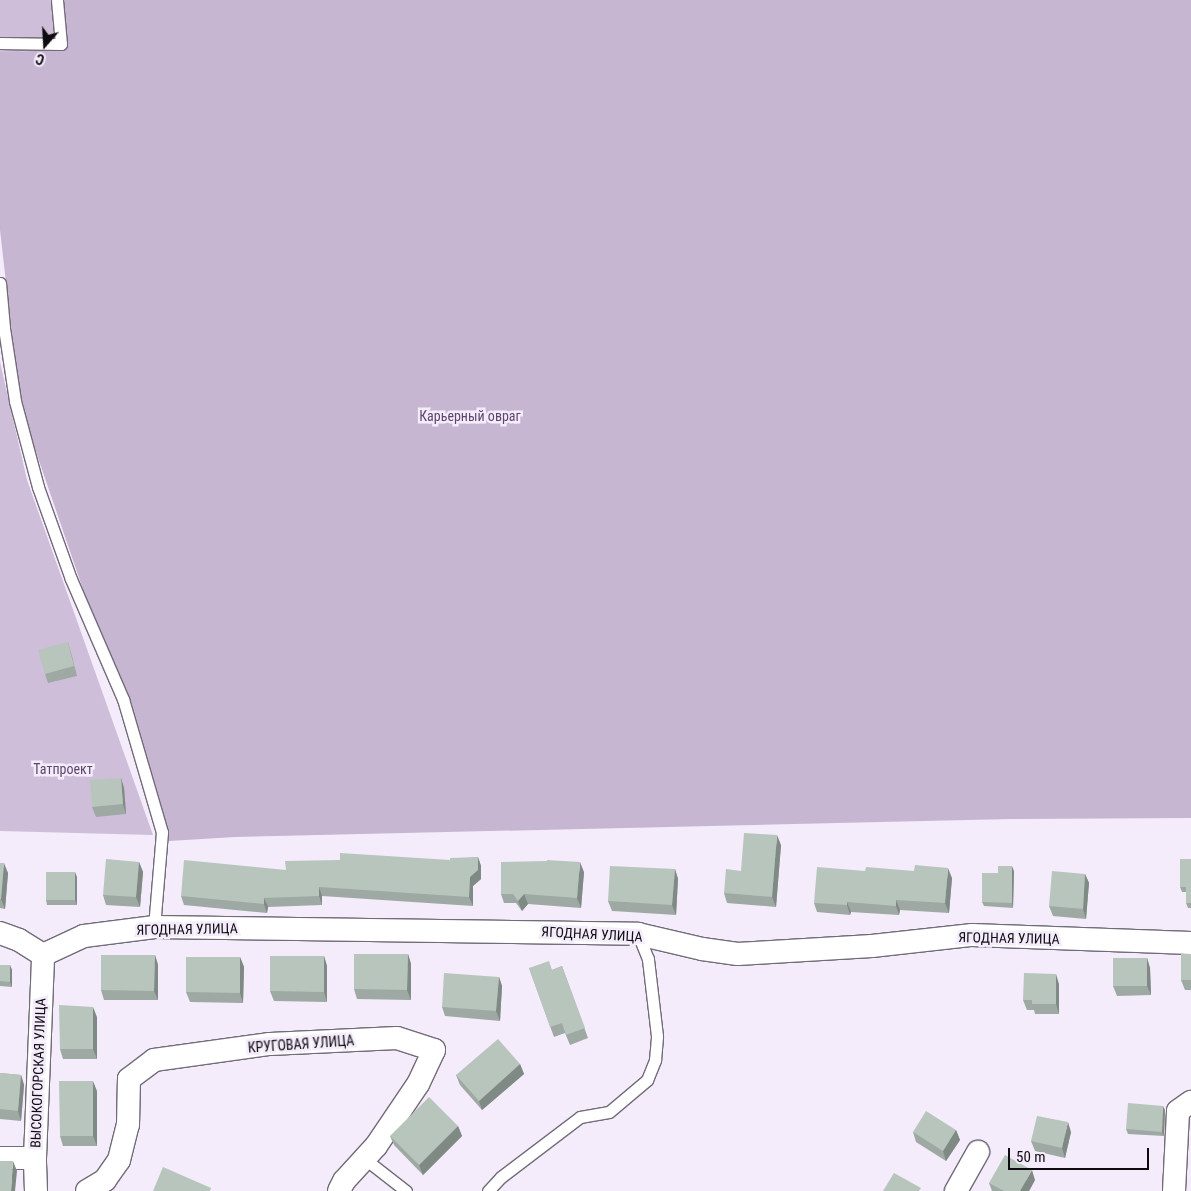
<!DOCTYPE html>
<meta charset="utf-8">
<style>
body{margin:0}
#map{position:relative;width:1191px;height:1191px;overflow:hidden;background:#f4ecfa;font-family:"Roboto Condensed",sans-serif}
div>[style]{position:absolute}
.green>*{inset:0;background:#cebed9}
.forest>*{inset:0;background:#c6b6d1}
.roads{filter:drop-shadow(1px 0 #726b78) drop-shadow(-1px 0 #726b78) drop-shadow(0 1px #726b78) drop-shadow(0 -1px #726b78)}
.lane>*{height:11px;margin:-5.5px;padding:0 5.5px;transform-origin:5.5px;border-radius:5.5px;background:#fff}
.street>*{height:22px;margin:-11px;padding:0 11px;transform-origin:11px;border-radius:11px;background:#fff}
.wall>*{inset:0;background:#9da9a2}
.shaded-wall>*{inset:0;background:#808a84}
.building>*{inset:0;background:#b7c5bc}
span{translate:-50% -50%;white-space:nowrap;text-align:center;line-height:1.15;-webkit-text-stroke:5px #f4ecfa;paint-order:stroke}
.park-label{font-size:14px;color:#5e456e}
.street-label{font-size:14px;color:#0f0c11}
.north{position:absolute;left:20px;top:20px;width:50px;height:50px;-webkit-text-stroke:4px #f4ecfa;paint-order:stroke;rotate:199deg;font-size:14px;font-weight:700;line-height:20px;text-align:center;color:#0f0c11}
.north::after{content:'';display:block;margin:auto;width:18px;height:22px;background:#0f0c11;clip-path:polygon(50% 0,100% 100%,50% 72%,0 100%)}
.scale{position:absolute;left:1008px;top:1148px;width:141px;height:22px;box-sizing:border-box;border:2px solid #0f0c11;border-top:0;padding-left:6px;font-size:15px;line-height:18px;white-space:nowrap;color:#0f0c11;-webkit-text-stroke:4px #f4ecfa;paint-order:stroke}
</style>
<div id="map">
<div class="green">
<i style="clip-path:polygon(0 0,55px 0,58px 41px,0 57px)"></i>
<i style="clip-path:polygon(0 362px,27px 480px,153px 835px,0 831px)"></i>
</div>
<div class="forest">
<i style="clip-path:polygon(61px 0,1191px 0,1191px 818px,1011px 819px,235px 837px,169px 841px,20px 405px,0 230px,0 52px,65px 50px)"></i>
</div>
<div class="roads">
<div class="lane">
<i style="left:0;top:43px;width:61px;rotate:0.9deg"></i>
<i style="left:61px;top:44px;width:44px;rotate:-95.2deg"></i>
<i style="left:0;top:283px;width:45px;rotate:84.9deg"></i>
<i style="left:4px;top:328px;width:74px;rotate:81.4deg"></i>
<i style="left:15px;top:401px;width:89px;rotate:75deg"></i>
<i style="left:38px;top:487px;width:98px;rotate:70.3deg"></i>
<i style="left:71px;top:579px;width:131px;rotate:66.6deg"></i>
<i style="left:123px;top:699px;width:139px;rotate:73.7deg"></i>
<i style="left:162px;top:832px;width:95px;rotate:94.8deg"></i>
<i style="left:365px;top:1159px;width:52px;rotate:38deg"></i>
<i style="left:488px;top:1191px;width:19px;rotate:-47deg"></i>
<i style="left:501px;top:1177px;width:99px;rotate:-37.2deg"></i>
<i style="left:580px;top:1117px;width:29px;rotate:-10deg"></i>
<i style="left:609px;top:1112px;width:50px;rotate:-40.1deg"></i>
<i style="left:647px;top:1080px;width:22px;rotate:-68deg"></i>
<i style="left:655px;top:1060px;width:24px;rotate:-85deg"></i>
<i style="left:657px;top:1036px;width:78px;rotate:-96.7deg"></i>
<i style="left:648px;top:959px;width:27px;rotate:-112deg"></i>
</div>
<div class="street">
<i style="left:0;top:933px;width:20px;rotate:20deg"></i>
<i style="left:19px;top:940px;width:28px;rotate:32deg"></i>
<i style="left:43px;top:955px;width:45px;rotate:-24.9deg"></i>
<i style="left:84px;top:936px;width:71px;rotate:-7.3deg"></i>
<i style="left:154px;top:927px;width:484px;rotate:0.8deg"></i>
<i style="left:638px;top:934px;width:66px;rotate:13.2deg"></i>
<i style="left:702px;top:949px;width:36px;rotate:8deg"></i>
<i style="left:738px;top:954px;width:134px;rotate:-3.4deg"></i>
<i style="left:872px;top:946px;width:101px;rotate:-6.3deg"></i>
<i style="left:972px;top:935px;width:219px;rotate:2.1deg"></i>
<i style="left:0;top:1158px;width:35px"></i>
<i style="left:36px;top:1191px;width:33px;rotate:-92deg"></i>
<i style="left:35px;top:1158px;width:203px;rotate:-87.7deg"></i>
<i style="left:87px;top:1191px;width:21px;rotate:-31deg"></i>
<i style="left:105px;top:1180px;width:24px;rotate:-55deg"></i>
<i style="left:119px;top:1160px;width:36px;rotate:-76deg"></i>
<i style="left:128px;top:1125px;width:46px;rotate:-88.8deg"></i>
<i style="left:129px;top:1079px;width:31px;rotate:-37deg"></i>
<i style="left:154px;top:1060px;width:117px;rotate:-7.9deg"></i>
<i style="left:270px;top:1044px;width:127px;rotate:-2.7deg"></i>
<i style="left:397px;top:1038px;width:39px;rotate:18deg"></i>
<i style="left:434px;top:1050px;width:38px;rotate:115deg"></i>
<i style="left:418px;top:1084px;width:75px;rotate:124.1deg"></i>
<i style="left:376px;top:1146px;width:47px;rotate:132.4deg"></i>
<i style="left:344px;top:1181px;width:11px;rotate:117deg"></i>
<i style="left:956px;top:1191px;width:45px;rotate:-60.6deg"></i>
<i style="left:1174px;top:1191px;width:80px;rotate:-87.1deg"></i>
<i style="left:1178px;top:1111px;width:16px;rotate:-35deg"></i>
</div>
</div>
<div class="wall">
<i style="clip-path:polygon(68px 642px,71px 652px,77px 676px,48px 683px,45px 674px)"></i>
<i style="clip-path:polygon(121px 778px,124px 788px,126px 814px,96px 817px,92px 807px)"></i>
<i style="clip-path:polygon(781px 845px,776px 907px,727px 903px,724px 893px,741px 871px)"></i>
<i style="clip-path:polygon(478px 857px,481px 866px,481px 879px,473px 886px,473px 906px,322px 896px,322px 905px,268px 907px,267px 913px,184px 905px,181px 896px,286px 870px,340px 860px,450px 860px)"></i>
<i style="clip-path:polygon(1191px 859px,1191px 908px,1188px 908px,1186px 903px,1186px 892px,1182px 892px,1180px 887px)"></i>
<i style="clip-path:polygon(139px 862px,143px 872px,140px 907px,106px 905px,103px 895px)"></i>
<i style="clip-path:polygon(0 863px,8px 873px,5px 909px,0 908px)"></i>
<i style="clip-path:polygon(675px 869px,678px 879px,676px 915px,612px 911px,608px 901px)"></i>
<i style="clip-path:polygon(1014px 871px,1013px 908px,984px 906px,982px 902px,998px 873px)"></i>
<i style="clip-path:polygon(584px 872px,581px 908px,528px 904px,522px 911px,516px 903px,504px 903px,501px 894px)"></i>
<i style="clip-path:polygon(1085px 874px,1089px 883px,1086px 919px,1053px 916px,1049px 906px)"></i>
<i style="clip-path:polygon(77px 877px,77px 905px,47px 905px,46px 900px)"></i>
<i style="clip-path:polygon(952px 878px,949px 913px,900px 910px,899px 915px,851px 912px,850px 915px,817px 912px,814px 903px)"></i>
<i style="clip-path:polygon(408px 954px,411px 964px,411px 1000px,357px 999px,354px 989px)"></i>
<i style="clip-path:polygon(1191px 954px,1191px 990px,1185px 990px,1181px 980px)"></i>
<i style="clip-path:polygon(155px 955px,158px 965px,158px 1000px,104px 1000px,101px 990px)"></i>
<i style="clip-path:polygon(324px 956px,327px 966px,327px 1002px,274px 1001px,270px 991px)"></i>
<i style="clip-path:polygon(240px 957px,244px 967px,243px 1003px,190px 1002px,186px 992px)"></i>
<i style="clip-path:polygon(1147px 958px,1150px 968px,1151px 995px,1117px 996px,1113px 986px)"></i>
<i style="clip-path:polygon(0 965px,10px 965px,12px 970px,12px 987px,0 986px)"></i>
<i style="clip-path:polygon(562px 966px,588px 1038px,570px 1045px,565px 1033px,554px 1037px,529px 968px,552px 970px)"></i>
<i style="clip-path:polygon(499px 977px,502px 986px,500px 1021px,445px 1016px,442px 1007px)"></i>
<i style="clip-path:polygon(1059px 984px,1059px 1014px,1035px 1014px,1034px 1010px,1027px 1010px,1023px 1000px)"></i>
<i style="clip-path:polygon(97px 1017px,97px 1059px,63px 1059px,60px 1049px)"></i>
<i style="clip-path:polygon(520px 1064px,524px 1074px,482px 1110px,460px 1085px,456px 1075px)"></i>
<i style="clip-path:polygon(0 1073px,21px 1075px,24px 1085px,21px 1121px,0 1119px)"></i>
<i style="clip-path:polygon(97px 1091px,97px 1146px,63px 1146px,60px 1136px)"></i>
<i style="clip-path:polygon(1165px 1110px,1164px 1136px,1128px 1134px,1126px 1129px)"></i>
<i style="clip-path:polygon(458px 1126px,462px 1136px,423px 1175px,394px 1145px,390px 1136px)"></i>
<i style="clip-path:polygon(956px 1130px,960px 1140px,946px 1161px,916px 1142px,913px 1132px)"></i>
<i style="clip-path:polygon(1071px 1132px,1065px 1158px,1035px 1151px,1031px 1141px)"></i>
<i style="clip-path:polygon(1035px 1180px,1029px 1191px,992px 1191px,989px 1183px)"></i>
</div>
<div class="shaded-wall">
<i style="clip-path:polygon(121px 778px,124px 788px,126px 814px,123px 804px)"></i>
<i style="clip-path:polygon(777px 835px,781px 845px,776px 907px,772px 897px)"></i>
<i style="clip-path:polygon(478px 857px,481px 866px,481px 879px,473px 886px,473px 906px,469px 897px,470px 877px)"></i>
<i style="clip-path:polygon(139px 862px,143px 872px,140px 907px,136px 897px)"></i>
<i style="clip-path:polygon(580px 862px,584px 872px,581px 908px,577px 898px)"></i>
<i style="clip-path:polygon(4px 863px,8px 873px,5px 909px,1px 899px)"></i>
<i style="clip-path:polygon(1012px 866px,1014px 871px,1013px 908px,1012px 903px)"></i>
<i style="clip-path:polygon(948px 868px,952px 878px,949px 913px,945px 903px)"></i>
<i style="clip-path:polygon(675px 869px,678px 879px,676px 915px,672px 905px)"></i>
<i style="clip-path:polygon(75px 872px,77px 877px,77px 905px,75px 900px)"></i>
<i style="clip-path:polygon(1085px 874px,1089px 883px,1086px 919px,1083px 909px)"></i>
<i style="clip-path:polygon(319px 887px,322px 896px,322px 905px,319px 896px)"></i>
<i style="clip-path:polygon(524px 894px,528px 904px,522px 911px,518px 901px)"></i>
<i style="clip-path:polygon(264px 898px,268px 907px,267px 913px,264px 904px)"></i>
<i style="clip-path:polygon(896px 900px,900px 910px,899px 915px,896px 906px)"></i>
<i style="clip-path:polygon(847px 902px,851px 912px,850px 915px,847px 905px)"></i>
<i style="clip-path:polygon(408px 954px,411px 964px,411px 1000px,407px 990px)"></i>
<i style="clip-path:polygon(155px 955px,158px 965px,158px 1000px,154px 991px)"></i>
<i style="clip-path:polygon(324px 956px,327px 966px,327px 1002px,324px 992px)"></i>
<i style="clip-path:polygon(240px 957px,244px 967px,243px 1003px,240px 993px)"></i>
<i style="clip-path:polygon(1147px 958px,1150px 968px,1151px 995px,1147px 986px)"></i>
<i style="clip-path:polygon(10px 965px,12px 970px,12px 987px,10px 982px)"></i>
<i style="clip-path:polygon(1056px 974px,1059px 984px,1059px 1014px,1056px 1004px)"></i>
<i style="clip-path:polygon(499px 977px,502px 986px,500px 1021px,496px 1011px)"></i>
<i style="clip-path:polygon(93px 1007px,97px 1017px,97px 1059px,93px 1049px)"></i>
<i style="clip-path:polygon(520px 1064px,524px 1074px,482px 1110px,479px 1101px)"></i>
<i style="clip-path:polygon(21px 1075px,24px 1085px,21px 1121px,18px 1111px)"></i>
<i style="clip-path:polygon(93px 1081px,97px 1091px,97px 1146px,93px 1136px)"></i>
<i style="clip-path:polygon(1163px 1106px,1165px 1110px,1164px 1136px,1162px 1132px)"></i>
<i style="clip-path:polygon(1068px 1122px,1071px 1132px,1065px 1158px,1062px 1148px)"></i>
<i style="clip-path:polygon(458px 1126px,462px 1136px,423px 1175px,419px 1165px)"></i>
<i style="clip-path:polygon(956px 1130px,960px 1140px,946px 1161px,943px 1151px)"></i>
<i style="clip-path:polygon(13px 1161px,17px 1171px,15px 1191px,11px 1191px)"></i>
<i style="clip-path:polygon(1032px 1170px,1035px 1180px,1029px 1191px,1020px 1191px)"></i>
</div>
<div class="building">
<i style="clip-path:polygon(68px 642px,74px 666px,45px 674px,38px 650px)"></i>
<i style="clip-path:polygon(121px 778px,123px 804px,92px 807px,90px 780px)"></i>
<i style="clip-path:polygon(744px 833px,777px 835px,772px 897px,724px 893px,726px 869px,741px 871px)"></i>
<i style="clip-path:polygon(340px 853px,450px 860px,450px 858px,478px 857px,478px 870px,470px 877px,469px 897px,319px 887px,319px 896px,264px 898px,264px 904px,181px 896px,184px 860px,286px 870px,285px 861px,340px 860px)"></i>
<i style="clip-path:polygon(106px 859px,139px 862px,136px 897px,103px 895px)"></i>
<i style="clip-path:polygon(1180px 859px,1191px 859px,1191px 903px,1186px 903px,1186px 887px,1180px 887px)"></i>
<i style="clip-path:polygon(547px 860px,580px 862px,577px 898px,524px 894px,518px 901px,513px 894px,501px 894px,501px 862px,547px 861px)"></i>
<i style="clip-path:polygon(0 863px,4px 863px,1px 899px,0 899px)"></i>
<i style="clip-path:polygon(915px 865px,948px 868px,945px 903px,896px 900px,896px 906px,847px 902px,847px 905px,814px 903px,817px 867px,865px 871px,866px 867px,914px 871px)"></i>
<i style="clip-path:polygon(610px 866px,675px 869px,672px 905px,608px 901px)"></i>
<i style="clip-path:polygon(998px 866px,1012px 866px,1012px 903px,982px 902px,982px 873px,998px 873px)"></i>
<i style="clip-path:polygon(1052px 871px,1085px 874px,1083px 909px,1049px 906px)"></i>
<i style="clip-path:polygon(46px 872px,75px 872px,75px 900px,46px 900px)"></i>
<i style="clip-path:polygon(354px 954px,408px 954px,407px 990px,354px 989px)"></i>
<i style="clip-path:polygon(1181px 954px,1191px 954px,1191px 980px,1181px 980px)"></i>
<i style="clip-path:polygon(101px 955px,155px 955px,154px 991px,101px 990px)"></i>
<i style="clip-path:polygon(270px 956px,324px 956px,324px 992px,270px 991px)"></i>
<i style="clip-path:polygon(186px 957px,240px 957px,240px 993px,186px 992px)"></i>
<i style="clip-path:polygon(1113px 958px,1147px 958px,1147px 986px,1113px 986px)"></i>
<i style="clip-path:polygon(549px 961px,552px 970px,562px 966px,585px 1028px,566px 1035px,562px 1023px,550px 1027px,529px 968px)"></i>
<i style="clip-path:polygon(0 965px,10px 965px,10px 982px,0 981px)"></i>
<i style="clip-path:polygon(444px 973px,499px 977px,496px 1011px,442px 1007px)"></i>
<i style="clip-path:polygon(1024px 973px,1056px 974px,1056px 1004px,1032px 1004px,1032px 1000px,1023px 1000px)"></i>
<i style="clip-path:polygon(59px 1005px,93px 1007px,93px 1049px,60px 1049px)"></i>
<i style="clip-path:polygon(498px 1039px,520px 1064px,479px 1101px,456px 1075px)"></i>
<i style="clip-path:polygon(0 1073px,21px 1075px,18px 1111px,0 1109px)"></i>
<i style="clip-path:polygon(59px 1081px,93px 1081px,93px 1136px,60px 1136px)"></i>
<i style="clip-path:polygon(429px 1097px,458px 1126px,419px 1165px,390px 1136px)"></i>
<i style="clip-path:polygon(1128px 1103px,1163px 1106px,1162px 1132px,1126px 1129px)"></i>
<i style="clip-path:polygon(926px 1111px,956px 1130px,943px 1151px,913px 1132px)"></i>
<i style="clip-path:polygon(1037px 1116px,1068px 1122px,1062px 1148px,1031px 1141px)"></i>
<i style="clip-path:polygon(1005px 1155px,1032px 1170px,1020px 1191px,1004px 1191px,989px 1183px)"></i>
<i style="clip-path:polygon(0 1161px,13px 1161px,11px 1191px,0 1191px)"></i>
<i style="clip-path:polygon(163px 1167px,211px 1188px,210px 1191px,153px 1191px)"></i>
<i style="clip-path:polygon(894px 1173px,921px 1188px,919px 1191px,883px 1191px)"></i>
</div>
<div class="park-label">
<span style="left:470px;top:416px">Карьерный овраг</span>
<span style="left:63px;top:769px">Татпроект</span>
</div>
<div class="street-label">
<span style="left:187px;top:929px;rotate:-1deg">ЯГОДНАЯ УЛИЦА</span>
<span style="left:592px;top:934px;rotate:3deg">ЯГОДНАЯ УЛИЦА</span>
<span style="left:1009px;top:938px;rotate:1deg">ЯГОДНАЯ УЛИЦА</span>
<span style="left:301px;top:1044px;rotate:-4deg">КРУГОВАЯ УЛИЦА</span>
<span style="left:38px;top:1073px;rotate:-88deg">ВЫСОКОГОРСКАЯ УЛИЦА</span>
</div>
<div class="north">С</div>
<div class="scale">50 m</div>
</div>
